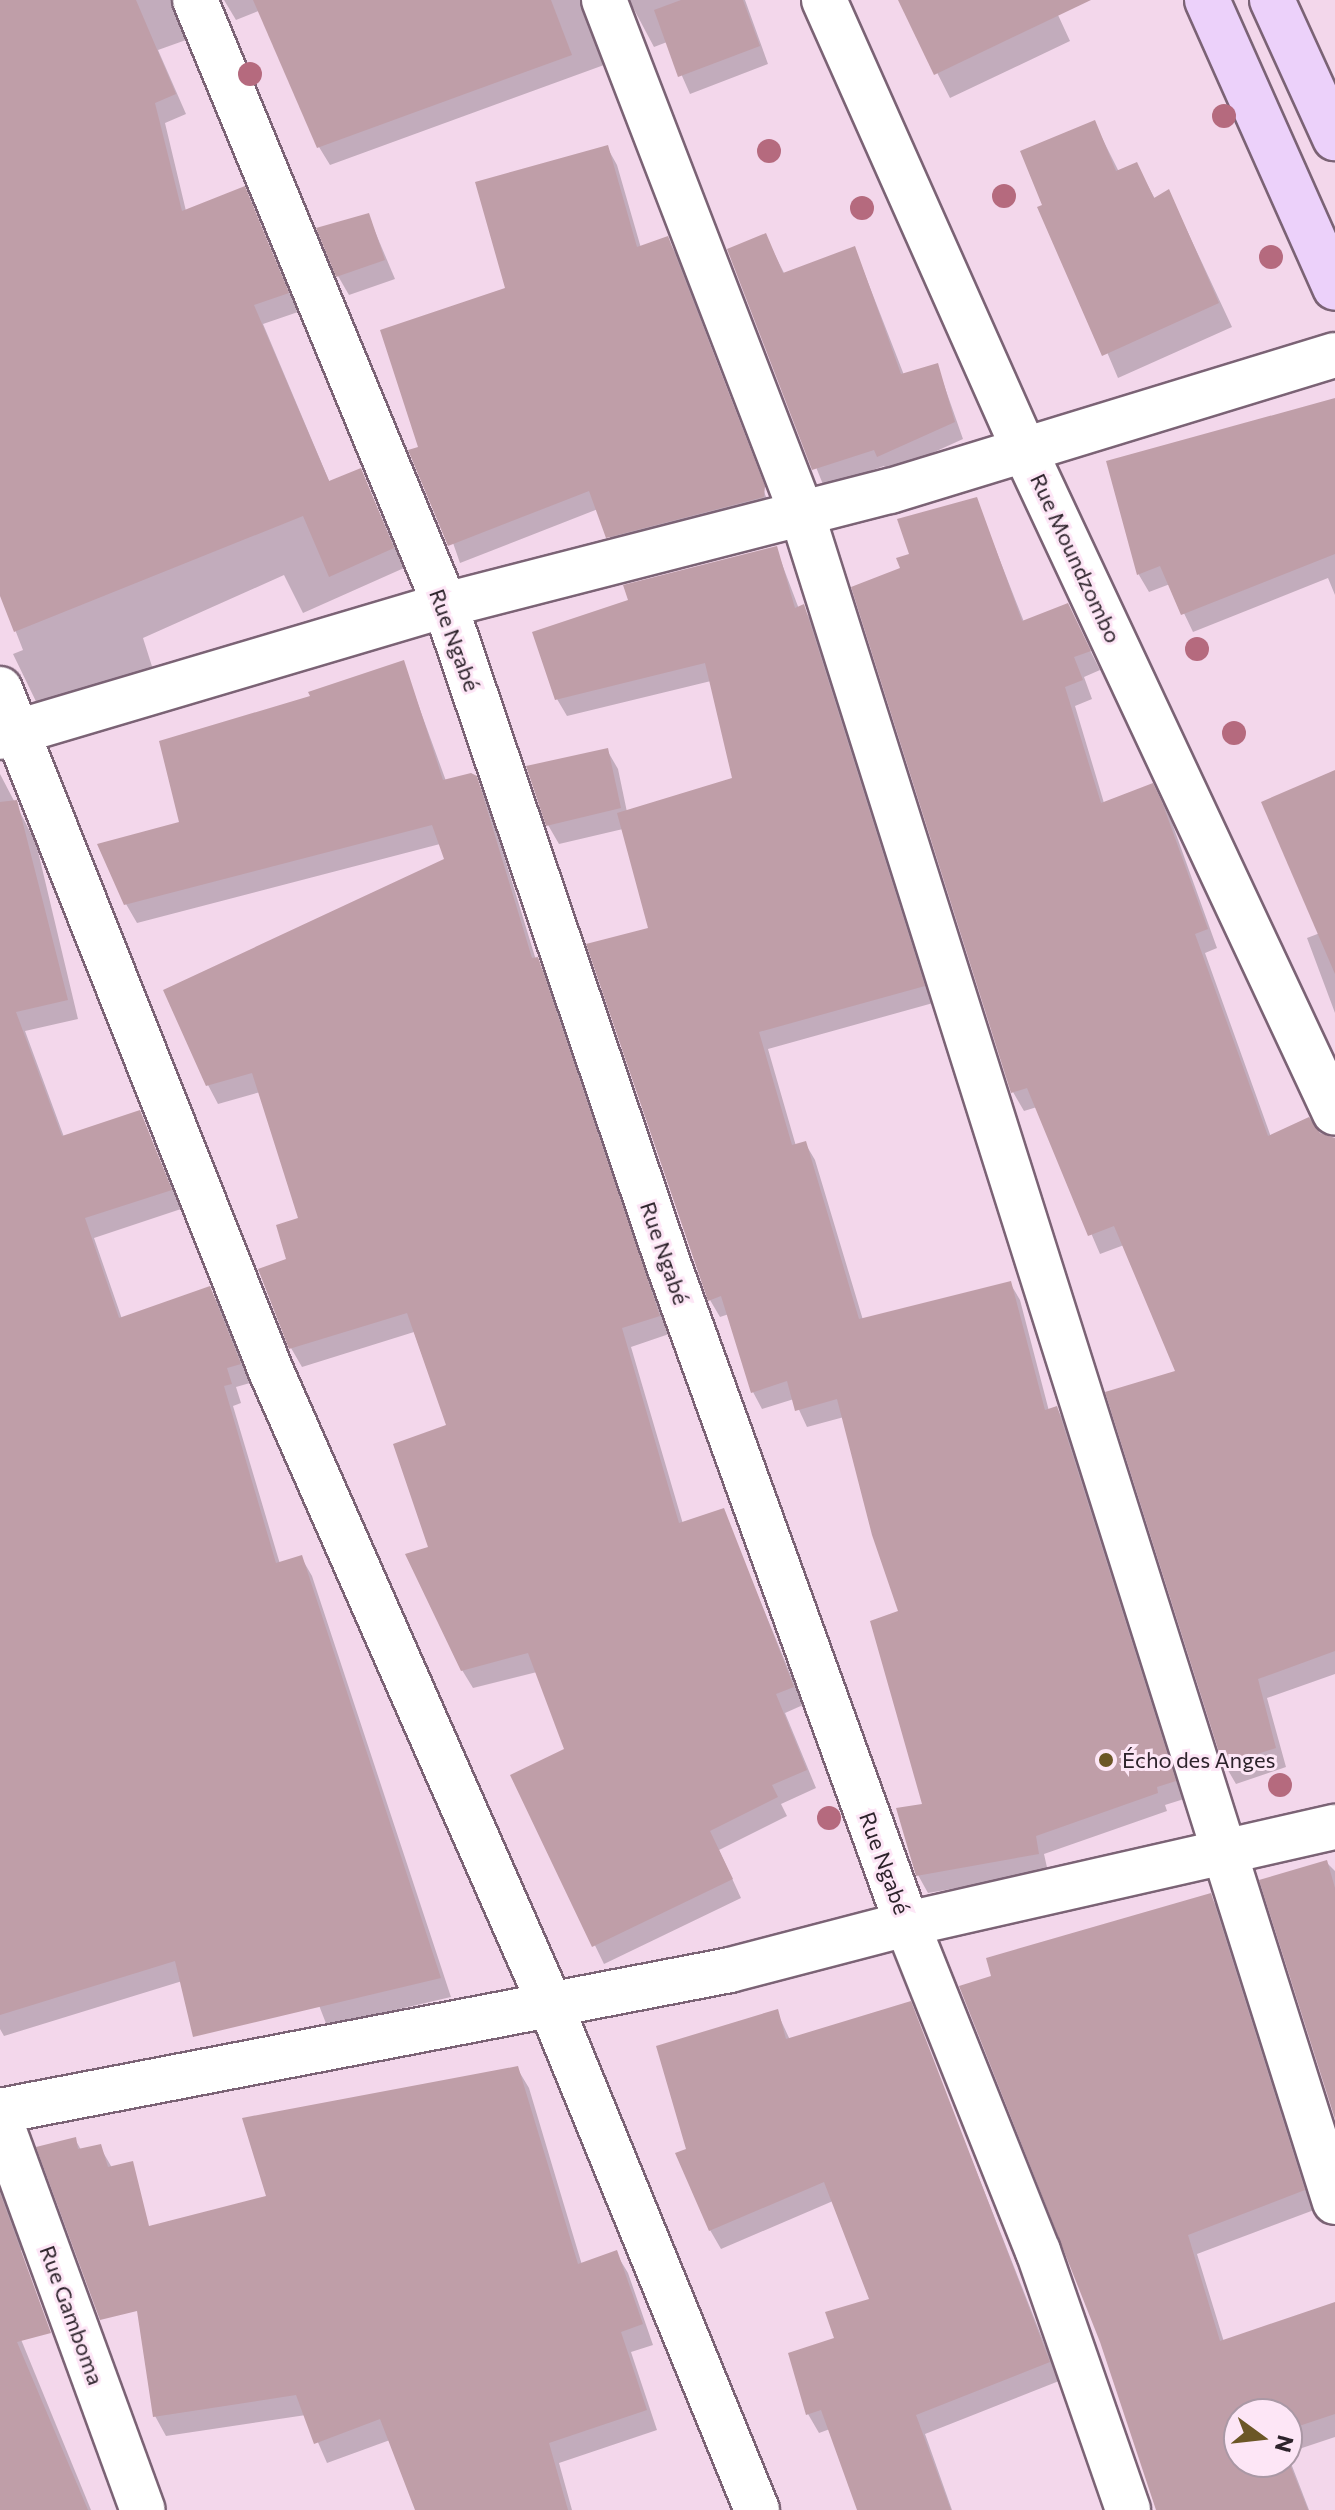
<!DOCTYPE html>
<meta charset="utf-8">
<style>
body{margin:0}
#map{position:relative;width:1335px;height:2510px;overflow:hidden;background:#f3d7eb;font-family:Commissioner,sans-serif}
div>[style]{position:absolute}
.shadow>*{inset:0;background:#0003}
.building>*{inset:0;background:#bf9ea8}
.roads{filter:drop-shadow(2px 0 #7b6375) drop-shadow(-2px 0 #7b6375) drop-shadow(0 2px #7b6375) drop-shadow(0 -2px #7b6375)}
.minor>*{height:44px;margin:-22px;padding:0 22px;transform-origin:22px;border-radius:22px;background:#fff}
.primary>*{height:44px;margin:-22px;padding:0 22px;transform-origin:22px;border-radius:22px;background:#ecd1fa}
.trees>*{width:24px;height:24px;margin:-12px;border-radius:50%;background:#b56a7e}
.dots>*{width:22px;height:22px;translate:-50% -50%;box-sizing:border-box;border:4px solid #fde6f6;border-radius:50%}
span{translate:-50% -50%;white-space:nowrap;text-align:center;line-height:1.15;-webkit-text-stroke:6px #fde6f6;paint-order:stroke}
.street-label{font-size:22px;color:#2d232b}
.poi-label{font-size:22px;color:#2d232b}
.left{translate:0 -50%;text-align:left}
.north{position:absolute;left:1223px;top:2398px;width:80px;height:80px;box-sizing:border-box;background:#fde6f6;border:2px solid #aa98a5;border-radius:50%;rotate:105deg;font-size:22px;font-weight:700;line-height:32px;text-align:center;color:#2d232b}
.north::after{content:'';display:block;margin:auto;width:28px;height:36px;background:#6c5726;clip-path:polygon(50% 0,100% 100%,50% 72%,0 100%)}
</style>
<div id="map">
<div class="shadow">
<i style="clip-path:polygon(0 0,195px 0,180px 18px,186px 40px,158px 50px,186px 114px,165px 123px,186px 211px,244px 188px,298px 312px,263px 324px,330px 483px,361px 471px,404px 568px,303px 613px,284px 575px,143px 638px,156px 679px,45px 720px,13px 654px,23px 650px,0 591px)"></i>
<i style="clip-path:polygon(224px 0,286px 0,236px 20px)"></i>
<i style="clip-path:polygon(335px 0,600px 0,588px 14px,604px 65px,330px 165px,319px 147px)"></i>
<i style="clip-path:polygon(629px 0,745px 0,768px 64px,690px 94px,667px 42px,654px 47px)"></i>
<i style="clip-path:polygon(900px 0,1056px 0,1052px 2px,1070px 41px,950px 98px)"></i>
<i style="clip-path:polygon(1094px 122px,1119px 172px,1136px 164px,1155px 199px,1169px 192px,1232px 327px,1118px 378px,1045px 206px)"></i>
<i style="clip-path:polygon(607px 147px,617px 165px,641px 248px,667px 239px,678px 257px,773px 516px,618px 555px,598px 509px,460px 563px,420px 448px,508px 290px)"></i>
<i style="clip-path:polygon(368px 215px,395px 279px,349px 295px,338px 276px)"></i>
<i style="clip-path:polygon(765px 235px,785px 275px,855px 249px,904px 375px,937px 365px,963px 439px,888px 473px,884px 466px,824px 487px,729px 250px)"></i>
<i style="clip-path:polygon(1335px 405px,1335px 595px,1328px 578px,1193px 632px,1170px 584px,1149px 592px,1139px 575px,1108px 462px)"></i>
<i style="clip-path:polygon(976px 499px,1024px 622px,1067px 605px,1100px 670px,1084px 677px,1092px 699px,1075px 706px,1104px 803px,1163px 804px,1172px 823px,1217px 948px,1205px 953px,1271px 1137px,1335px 1187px,1335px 1674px,1267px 1698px,1286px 1767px,1236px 1784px,1225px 1765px,1108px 1393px,1177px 1372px,1124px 1245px,1100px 1254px,1037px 1107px,1024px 1111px,1013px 1092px,902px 570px,912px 555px)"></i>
<i style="clip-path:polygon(776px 548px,799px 609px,803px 607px,813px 624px,933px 1003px,768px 1049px,796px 1146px,805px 1143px,815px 1160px,863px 1320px,1010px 1283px,1020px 1300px,1049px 1411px,1057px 1408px,1066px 1426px,1184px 1799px,1165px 1805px,1167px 1811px,1044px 1854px,1048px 1872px,928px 1893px,918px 1875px,925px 1805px,901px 1612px,844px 1417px,807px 1427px,794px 1399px,762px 1409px,753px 1392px,729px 1314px,720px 1317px,710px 1300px,651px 929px,623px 829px,559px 844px,548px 825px,607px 750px,618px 769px,627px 812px,735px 780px,711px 681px,567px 716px,557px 699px)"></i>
<i style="clip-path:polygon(403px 663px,446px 781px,475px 778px,486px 797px,536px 960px,548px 978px,669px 1334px,631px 1347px,683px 1524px,723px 1511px,803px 1705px,785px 1713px,816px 1788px,781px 1804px,787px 1816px,719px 1850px,741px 1898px,604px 1964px,513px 1776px,567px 1750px,537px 1672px,473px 1688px,462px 1670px,430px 1548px,448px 1427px,414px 1332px,302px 1367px,291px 1348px,289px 1261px,300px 1219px,260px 1092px,218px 1104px,208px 1085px,446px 860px,440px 844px,137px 923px,126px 904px,182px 823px,312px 697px)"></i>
<i style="clip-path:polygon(1335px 772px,1335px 1013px,1307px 938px,1320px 933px)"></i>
<i style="clip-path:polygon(0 774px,36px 843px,78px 1019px,25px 1031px,64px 1137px,139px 1112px,181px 1209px,94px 1238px,122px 1319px,209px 1288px,220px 1307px,250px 1383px,236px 1387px,241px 1403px,233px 1406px,280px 1564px,301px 1557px,312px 1576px,451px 1997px,327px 2026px,296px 1946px,4px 2036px,0 2029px)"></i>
<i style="clip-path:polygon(1326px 1862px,1335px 1871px,1335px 2112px)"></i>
<i style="clip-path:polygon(1210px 1895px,1221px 1914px,1314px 2210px,1197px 2254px,1224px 2342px,1335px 2304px,1335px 2437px,1287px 2453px,1287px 2414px,1239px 2414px,1239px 2462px,1287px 2462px,1287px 2453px,1309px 2510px,1158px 2510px)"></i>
<i style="clip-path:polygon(910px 2003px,1059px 2381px,925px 2434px,952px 2510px,860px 2510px,830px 2429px,819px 2433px,808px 2414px,836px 2339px,872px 2300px,833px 2201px,721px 2249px,710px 2230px,688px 2150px,777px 2012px,790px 2040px)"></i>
<i style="clip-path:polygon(517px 2068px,529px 2088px,582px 2265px,616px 2253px,628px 2273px,653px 2345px,631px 2352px,657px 2430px,559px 2463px,572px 2510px,417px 2510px,390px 2440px,327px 2463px,306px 2415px,166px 2436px,155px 2416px,269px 2197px)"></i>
<i style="clip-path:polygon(75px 2139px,81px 2150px,100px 2147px,111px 2166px,128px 2226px,76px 2237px)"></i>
<i style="clip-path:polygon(0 2186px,23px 2250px,0 2255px)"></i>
<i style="clip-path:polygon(0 2321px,20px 2337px,91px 2510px,0 2510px)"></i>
</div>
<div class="building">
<i style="clip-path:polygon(0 0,136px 0,176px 94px,155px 103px,182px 211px,245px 186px,289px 293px,254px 305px,329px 481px,361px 468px,394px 548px,329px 577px,303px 516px,14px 632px,0 596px)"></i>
<i style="clip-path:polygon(253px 0,551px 0,572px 55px,317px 148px)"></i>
<i style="clip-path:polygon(681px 0,743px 0,760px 46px,678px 77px,654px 10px)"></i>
<i style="clip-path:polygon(898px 0,1091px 0,934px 75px)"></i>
<i style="clip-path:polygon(1095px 120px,1116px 171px,1137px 162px,1154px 198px,1169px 189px,1219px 303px,1102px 356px,1037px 207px,1042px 205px,1020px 151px)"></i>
<i style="clip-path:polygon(608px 145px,637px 247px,668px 236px,765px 486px,764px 497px,606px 538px,589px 491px,448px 546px,408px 450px,418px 447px,380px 330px,505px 288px,475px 182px)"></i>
<i style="clip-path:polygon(369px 213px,385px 260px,336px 277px,316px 228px)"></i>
<i style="clip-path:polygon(766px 233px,783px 273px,855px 246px,901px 374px,938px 363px,955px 422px,877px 457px,874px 450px,812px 470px,727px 249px)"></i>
<i style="clip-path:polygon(1335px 398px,1335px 554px,1181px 615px,1160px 566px,1137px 575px,1106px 461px)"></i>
<i style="clip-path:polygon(977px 497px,1022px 621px,1068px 603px,1091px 651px,1074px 657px,1083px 680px,1065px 687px,1101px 803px,1153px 783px,1162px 802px,1208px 929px,1195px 934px,1268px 1136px,1309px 1117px,1320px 1133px,1335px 1138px,1335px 1651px,1258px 1679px,1276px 1748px,1223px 1765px,1105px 1392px,1175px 1371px,1114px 1226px,1088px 1236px,1027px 1088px,1011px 1093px,851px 587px,900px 568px,896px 558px,909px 554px,897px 519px)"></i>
<i style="clip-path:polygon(777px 546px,795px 608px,804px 604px,925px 986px,759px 1032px,792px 1145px,806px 1141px,859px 1319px,1011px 1281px,1045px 1410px,1057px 1406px,1176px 1781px,1157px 1787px,1158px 1793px,1036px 1836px,1039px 1854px,916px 1876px,896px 1808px,922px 1804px,870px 1621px,898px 1611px,872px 1535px,837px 1399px,795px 1411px,787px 1381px,751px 1393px,721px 1296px,708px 1301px,586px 944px,648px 928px,617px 813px,732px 778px,705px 663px,555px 700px,532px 632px,628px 600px,623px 585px)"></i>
<i style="clip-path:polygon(404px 660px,443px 780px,471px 773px,477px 776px,532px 958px,538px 957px,660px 1316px,622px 1328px,679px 1523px,724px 1508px,794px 1687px,776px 1694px,807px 1770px,772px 1785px,778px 1797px,710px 1831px,733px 1879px,592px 1947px,510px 1775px,564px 1749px,528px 1653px,461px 1671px,405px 1554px,428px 1547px,393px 1444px,446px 1425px,407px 1313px,289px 1349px,258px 1269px,286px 1259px,276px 1225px,298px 1218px,252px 1073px,206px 1086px,163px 990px,444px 859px,432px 825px,124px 905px,97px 844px,179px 822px,159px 741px,310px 696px,308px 692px)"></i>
<i style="clip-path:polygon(608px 748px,621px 808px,546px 826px,526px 766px)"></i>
<i style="clip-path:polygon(1335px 770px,1335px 974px,1261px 802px)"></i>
<i style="clip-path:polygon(17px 800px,68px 1000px,16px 1012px,62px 1136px,140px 1110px,172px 1190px,85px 1218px,119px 1318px,210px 1286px,241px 1364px,227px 1368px,232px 1384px,224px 1386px,276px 1563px,302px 1555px,441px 1978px,193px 2037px,175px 1961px,0 2015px,0 802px)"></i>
<i style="clip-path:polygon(1327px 1860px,1335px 1888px,1335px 2119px,1259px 1880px)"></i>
<i style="clip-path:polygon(1211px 1893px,1305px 2190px,1188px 2235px,1220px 2341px,1335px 2302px,1335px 2414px,1287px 2430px,1287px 2414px,1239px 2414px,1239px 2462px,1287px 2462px,1287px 2457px,1308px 2510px,1156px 2510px,1100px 2342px,959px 1986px,991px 1976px,986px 1958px)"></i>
<i style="clip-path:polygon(911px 2001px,1050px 2362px,916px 2415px,951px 2510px,857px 2510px,821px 2410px,806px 2415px,788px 2353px,834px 2338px,825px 2312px,869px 2299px,824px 2182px,709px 2231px,675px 2153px,686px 2149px,656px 2046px,778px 2009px,786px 2039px)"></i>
<i style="clip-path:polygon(518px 2066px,578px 2264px,617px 2250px,643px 2324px,621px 2332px,647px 2410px,549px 2443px,568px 2510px,415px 2510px,380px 2419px,314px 2444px,296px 2395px,153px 2417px,137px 2311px,100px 2320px,36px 2147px,76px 2137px,78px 2149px,101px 2144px,108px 2167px,133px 2161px,149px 2226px,266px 2196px,242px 2118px)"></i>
<i style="clip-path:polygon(0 2193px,51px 2333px,17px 2342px,88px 2510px,0 2510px)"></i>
</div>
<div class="roads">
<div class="minor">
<i style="left:195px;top:0;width:655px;rotate:67.55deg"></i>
<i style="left:445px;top:605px;width:695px;rotate:71.28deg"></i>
<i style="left:668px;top:1263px;width:703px;rotate:70.12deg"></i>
<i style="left:907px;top:1924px;width:352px;rotate:68.2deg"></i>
<i style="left:1038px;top:2251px;width:274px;rotate:70.8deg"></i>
<i style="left:604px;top:0;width:551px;rotate:68.93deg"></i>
<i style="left:802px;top:514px;width:1770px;rotate:72.48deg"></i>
<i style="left:824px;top:0;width:489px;rotate:66deg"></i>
<i style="left:1023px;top:447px;width:735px;rotate:64.9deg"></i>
<i style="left:0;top:689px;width:734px;rotate:68.33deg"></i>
<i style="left:271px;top:1371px;width:690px;rotate:66.22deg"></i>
<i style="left:549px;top:2002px;width:549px;rotate:67.73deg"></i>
<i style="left:0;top:737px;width:464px;rotate:-16.5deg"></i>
<i style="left:445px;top:605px;width:459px;rotate:-14.4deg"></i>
<i style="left:890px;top:491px;width:465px;rotate:-17deg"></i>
<i style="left:0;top:2111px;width:743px;rotate:-10.93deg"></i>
<i style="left:730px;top:1970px;width:183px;rotate:-14.6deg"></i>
<i style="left:907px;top:1924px;width:439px;rotate:-12.8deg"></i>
<i style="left:0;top:2120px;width:415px;rotate:69.9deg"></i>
</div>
<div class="primary">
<i style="left:1207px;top:0;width:315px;rotate:66deg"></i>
<i style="left:1272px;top:0;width:152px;rotate:65.5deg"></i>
</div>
</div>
<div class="trees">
<i style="left:250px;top:74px"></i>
<i style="left:1224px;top:116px"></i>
<i style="left:769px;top:151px"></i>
<i style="left:1004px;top:196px"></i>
<i style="left:862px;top:208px"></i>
<i style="left:1271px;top:257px"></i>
<i style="left:1197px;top:649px"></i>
<i style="left:1234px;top:733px"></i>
<i style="left:1280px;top:1785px"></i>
<i style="left:829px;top:1818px"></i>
</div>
<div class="dots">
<i style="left:1106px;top:1760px;background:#6c5726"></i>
</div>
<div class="street-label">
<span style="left:1076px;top:558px;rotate:65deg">Rue Moundzombo</span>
<span style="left:455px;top:640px;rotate:70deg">Rue Ngabé</span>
<span style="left:665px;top:1253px;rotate:71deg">Rue Ngabé</span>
<span style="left:885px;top:1863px;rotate:70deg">Rue Ngabé</span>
<span style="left:72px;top:2315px;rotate:70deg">Rue Gamboma</span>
</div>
<div class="poi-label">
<span class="left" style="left:1122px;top:1760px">Écho des Anges</span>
</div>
<div class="north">N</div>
</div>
